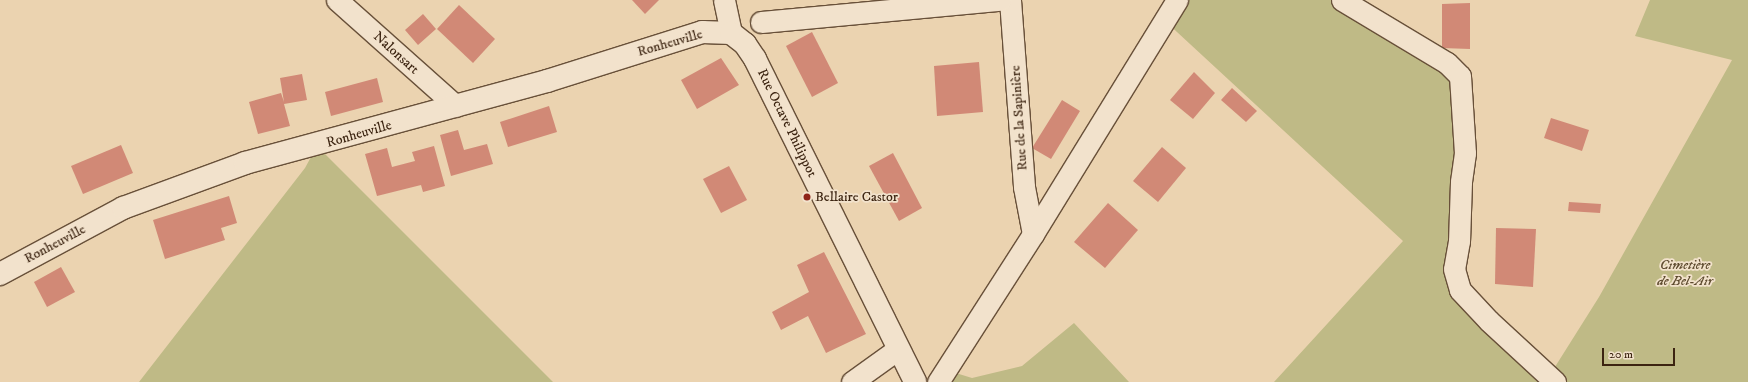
<!DOCTYPE html>
<meta charset="utf-8">
<style>
body{margin:0}
#map{position:relative;width:1748px;height:382px;overflow:hidden;background:#ebd3b0;font-family:"IM FELL DW Pica",serif}
div>[style]{position:absolute}
.green>*{inset:0;background:#bfba86}
.building>*{inset:0;background:#d18976}
.roads{filter:drop-shadow(1px 0 #685039) drop-shadow(-1px 0 #685039) drop-shadow(0 1px #685039) drop-shadow(0 -1px #685039)}
.street>*{height:21px;margin:-10.5px;padding:0 10.5px;transform-origin:10.5px;border-radius:10.5px;background:#f2e2cc}
.secondary>*{height:22px;margin:-11px;padding:0 11px;transform-origin:11px;border-radius:11px;background:#f2e2cc}
.dots>*{width:11px;height:11px;translate:-50% -50%;box-sizing:border-box;border:2px solid #f2e2cc;border-radius:50%}
span{translate:-50% -50%;white-space:nowrap;text-align:center;line-height:1.15;-webkit-text-stroke:3.5px #f2e2cc;paint-order:stroke}
.street-label{font-size:14px;color:#3c2411}
.poi-label{font-size:14px;color:#3c2411}
.left{translate:0 -50%;text-align:left}
.park-label{font-size:14px;color:#5d4a2e;font-style:italic}
.scale{position:absolute;left:1602px;top:348px;width:73px;height:18px;box-sizing:border-box;border:2px solid #3c2411;border-top:0;padding-left:5px;font-size:12px;line-height:14px;white-space:nowrap;color:#3c2411;-webkit-text-stroke:3px #f2e2cc;paint-order:stroke}
</style>
<div id="map">
<div class="green">
<i style="clip-path:polygon(1177px 0,1342px 0,1460px 76px,1454px 270px,1548px 378px,1599px 297px,1732px 60px,1635px 36px,1650px 0,1748px 0,1748px 382px,1274px 382px,1403px 241px,1164px 20px)"></i>
<i style="clip-path:polygon(317px 146px,553px 382px,139px 382px,305px 168px)"></i>
<i style="clip-path:polygon(1074px 323px,1129px 382px,938px 382px,946px 370px,972px 378px,1022px 366px)"></i>
</div>
<div class="building">
<i style="clip-path:polygon(632px 0,659px 0,645px 14px)"></i>
<i style="clip-path:polygon(1470px 3px,1470px 49px,1442px 48px,1442px 4px)"></i>
<i style="clip-path:polygon(459px 5px,495px 39px,473px 63px,437px 29px)"></i>
<i style="clip-path:polygon(423px 14px,436px 29px,418px 45px,405px 30px)"></i>
<i style="clip-path:polygon(812px 32px,838px 83px,812px 97px,786px 46px)"></i>
<i style="clip-path:polygon(721px 58px,739px 85px,697px 109px,681px 80px)"></i>
<i style="clip-path:polygon(979px 62px,983px 112px,937px 116px,934px 66px)"></i>
<i style="clip-path:polygon(1194px 72px,1215px 93px,1193px 119px,1170px 100px)"></i>
<i style="clip-path:polygon(302px 74px,307px 100px,284px 104px,290px 126px,258px 134px,249px 102px,281px 93px,284px 102px,280px 78px)"></i>
<i style="clip-path:polygon(377px 78px,383px 102px,331px 116px,325px 92px)"></i>
<i style="clip-path:polygon(1232px 88px,1257px 111px,1246px 122px,1221px 100px)"></i>
<i style="clip-path:polygon(1062px 100px,1080px 111px,1051px 159px,1032px 148px)"></i>
<i style="clip-path:polygon(549px 106px,557px 132px,508px 147px,500px 122px)"></i>
<i style="clip-path:polygon(1551px 118px,1589px 130px,1582px 151px,1544px 138px)"></i>
<i style="clip-path:polygon(458px 130px,464px 150px,487px 144px,493px 164px,451px 176px,440px 135px)"></i>
<i style="clip-path:polygon(121px 145px,133px 173px,83px 194px,71px 166px)"></i>
<i style="clip-path:polygon(434px 146px,445px 186px,423px 192px,421px 185px,377px 196px,365px 154px,387px 148px,392px 167px,415px 161px,412px 152px)"></i>
<i style="clip-path:polygon(1162px 147px,1186px 168px,1158px 202px,1133px 181px)"></i>
<i style="clip-path:polygon(893px 153px,922px 208px,899px 221px,869px 166px)"></i>
<i style="clip-path:polygon(729px 166px,747px 200px,721px 213px,703px 179px)"></i>
<i style="clip-path:polygon(229px 196px,237px 223px,221px 228px,225px 240px,165px 259px,153px 220px)"></i>
<i style="clip-path:polygon(1569px 202px,1601px 204px,1600px 213px,1568px 211px)"></i>
<i style="clip-path:polygon(1108px 203px,1138px 230px,1105px 268px,1074px 242px)"></i>
<i style="clip-path:polygon(1496px 228px,1536px 229px,1533px 287px,1495px 284px)"></i>
<i style="clip-path:polygon(824px 252px,866px 334px,826px 353px,808px 316px,781px 330px,772px 312px,809px 292px,797px 265px)"></i>
<i style="clip-path:polygon(61px 267px,75px 292px,47px 307px,34px 282px)"></i>
</div>
<div class="roads">
<div class="street">
<i style="left:337px;top:0;width:159px;rotate:41.7deg"></i>
<i style="left:724px;top:0;width:34px;rotate:78deg"></i>
<i style="left:1010px;top:0;width:188px;rotate:85.7deg"></i>
<i style="left:1024px;top:187px;width:48px;rotate:79.2deg"></i>
<i style="left:1342px;top:0;width:122px;rotate:31deg"></i>
<i style="left:1447px;top:63px;width:18px;rotate:45deg"></i>
<i style="left:1460px;top:76px;width:77px;rotate:86.3deg"></i>
<i style="left:1465px;top:153px;width:29px;rotate:98deg"></i>
<i style="left:1461px;top:182px;width:59px;rotate:91.9deg"></i>
<i style="left:1459px;top:241px;width:28px;rotate:100deg"></i>
<i style="left:1454px;top:269px;width:22px;rotate:74deg"></i>
<i style="left:1460px;top:290px;width:42px;rotate:46.9deg"></i>
<i style="left:1489px;top:321px;width:90px;rotate:42.7deg"></i>
<i style="left:761px;top:22px;width:240px;rotate:-5.3deg"></i>
<i style="left:852px;top:382px;width:57px;rotate:-35.7deg"></i>
<i style="left:938px;top:382px;width:176px;rotate:-57.3deg"></i>
<i style="left:1033px;top:234px;width:275px;rotate:-58.4deg"></i>
</div>
<div class="secondary">
<i style="left:0;top:274px;width:140px;rotate:-28.2deg"></i>
<i style="left:123px;top:208px;width:130px;rotate:-20.2deg"></i>
<i style="left:245px;top:163px;width:313px;rotate:-15.2deg"></i>
<i style="left:547px;top:81px;width:163px;rotate:-17.5deg"></i>
<i style="left:702px;top:32px;width:29px;rotate:2deg"></i>
<i style="left:731px;top:33px;width:18px;rotate:38deg"></i>
<i style="left:745px;top:44px;width:18px;rotate:56deg"></i>
<i style="left:755px;top:59px;width:360px;rotate:63.6deg"></i>
</div>
</div>
<div class="dots">
<i style="left:807px;top:197px;background:#8f2418"></i>
</div>
<div class="street-label">
<span style="left:670px;top:43px;rotate:-16deg">Ronheuville</span>
<span style="left:396px;top:53px;rotate:42deg">Nalonsart</span>
<span style="left:1019px;top:118px;rotate:-94deg">Rue de la Sapinière</span>
<span style="left:787px;top:123px;rotate:64deg">Rue Octave Philippot</span>
<span style="left:359px;top:134px;rotate:-16deg">Ronheuville</span>
<span style="left:55px;top:244px;rotate:-28deg">Ronheuville</span>
</div>
<div class="poi-label">
<span class="left" style="left:815px;top:197px">Bellaire Castor</span>
</div>
<div class="park-label">
<span style="left:1685px;top:273px">Cimetière<br>de Bel-Air</span>
</div>
<div class="scale">20 m</div>
</div>
